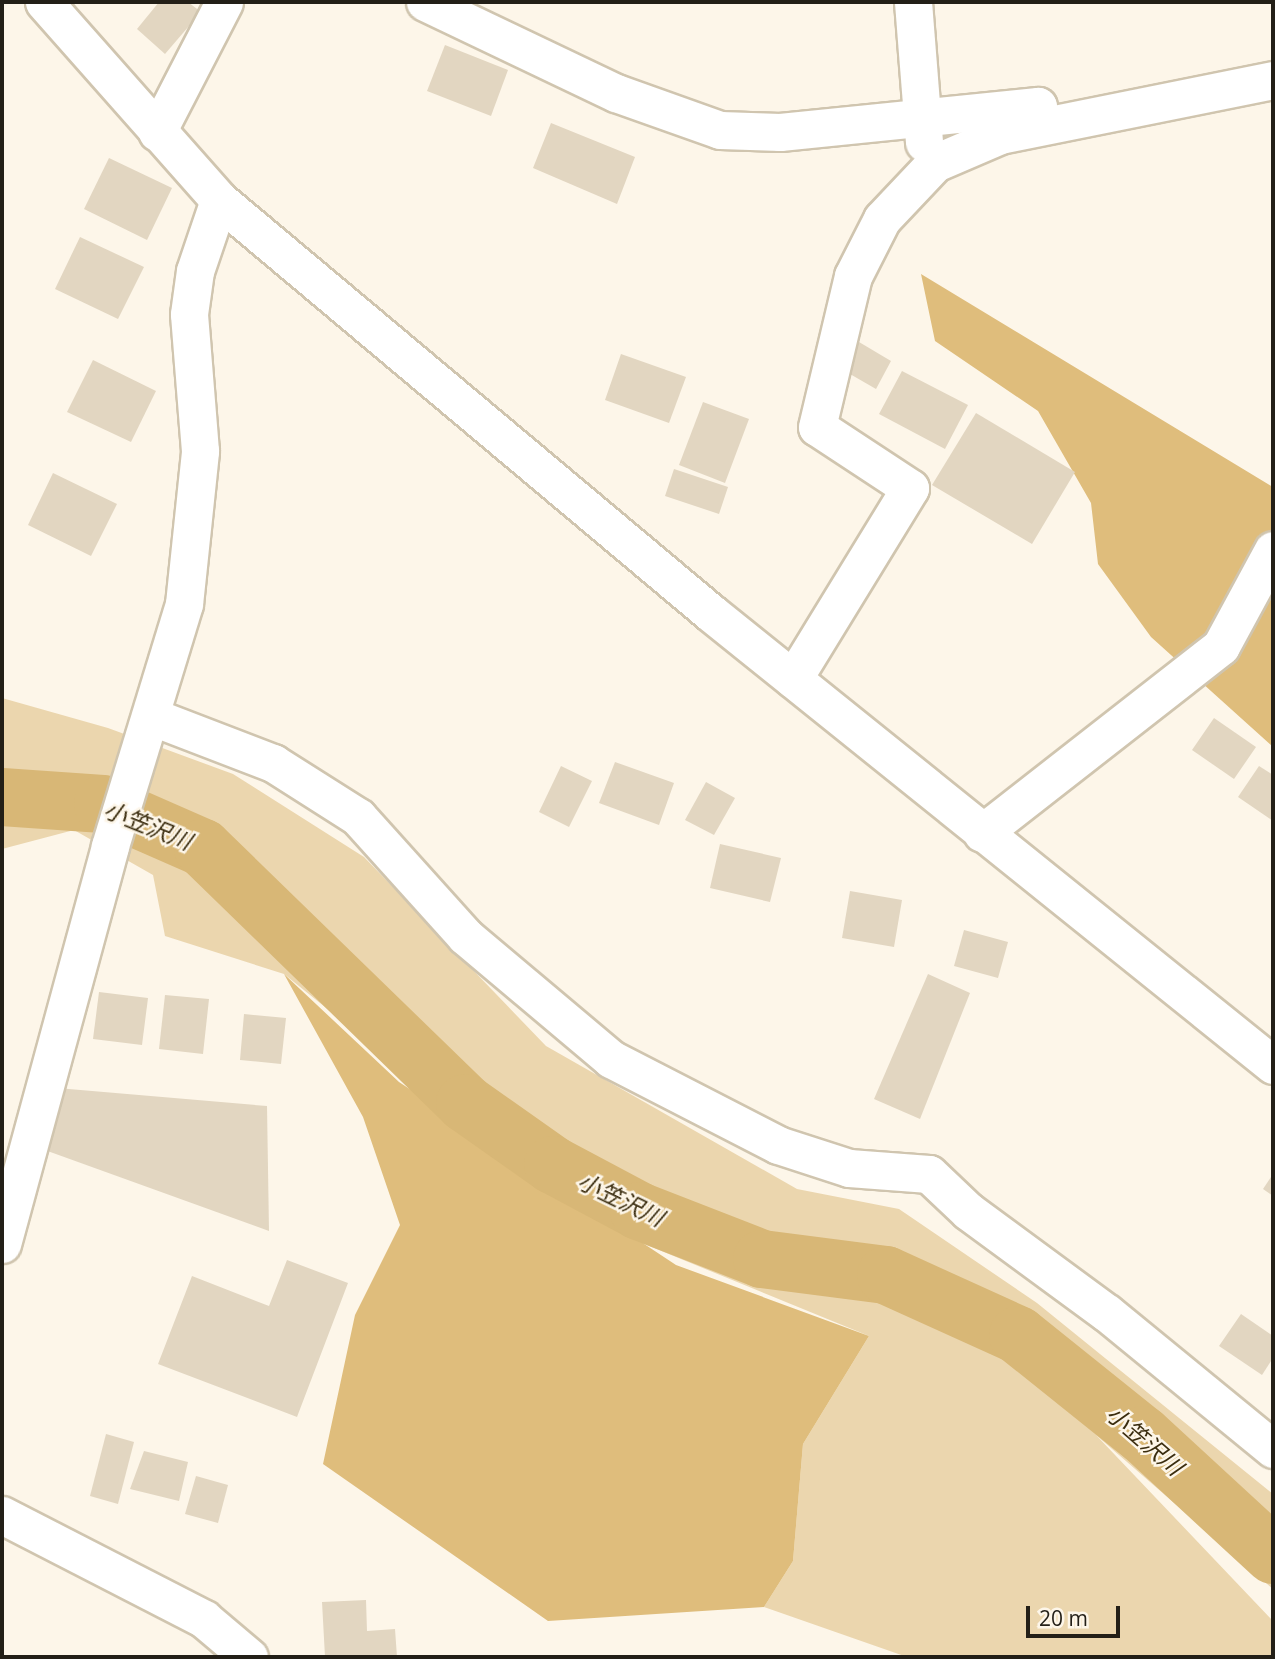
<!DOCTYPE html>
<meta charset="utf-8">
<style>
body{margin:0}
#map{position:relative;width:1275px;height:1659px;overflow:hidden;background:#fdf6e9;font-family:"Open Sans","Noto Sans JP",sans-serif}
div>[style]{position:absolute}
.green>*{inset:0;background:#ebd6ae}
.forest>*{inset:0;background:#dfbd7c}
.river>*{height:58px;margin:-29px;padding:0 29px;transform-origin:29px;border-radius:29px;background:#d8b776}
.building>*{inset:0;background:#e2d6c1}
.roads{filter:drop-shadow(2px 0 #d0c5af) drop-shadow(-2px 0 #d0c5af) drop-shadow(0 2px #d0c5af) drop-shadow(0 -2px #d0c5af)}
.minor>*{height:37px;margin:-18.5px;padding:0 18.5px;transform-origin:18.5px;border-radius:18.5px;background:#fff}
span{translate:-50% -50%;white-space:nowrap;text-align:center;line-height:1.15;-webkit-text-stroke:5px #fdf6e9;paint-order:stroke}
.water-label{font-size:23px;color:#3b2d0f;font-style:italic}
.frame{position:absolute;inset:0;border:4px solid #231f17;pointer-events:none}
.scale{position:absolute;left:1026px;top:1606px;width:94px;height:32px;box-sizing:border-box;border:4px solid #231f17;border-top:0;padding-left:9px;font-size:21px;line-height:24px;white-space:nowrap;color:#231f17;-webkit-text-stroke:5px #fdf6e9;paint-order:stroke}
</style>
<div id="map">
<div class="green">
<i style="clip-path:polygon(2px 698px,108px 728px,233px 774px,364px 857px,546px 1046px,797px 1189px,899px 1209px,1037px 1303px,1273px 1494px,1273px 1589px,1096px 1435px,1273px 1621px,1273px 1657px,907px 1657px,764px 1607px,793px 1561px,803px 1444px,869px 1336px,593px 1223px,284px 974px,165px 936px,153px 875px,74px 830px,2px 849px)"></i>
</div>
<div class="forest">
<i style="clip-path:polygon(921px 274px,1273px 487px,1273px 747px,1151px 637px,1098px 564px,1091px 503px,1038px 411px,935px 341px)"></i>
<i style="clip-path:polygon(284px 974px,399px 1082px,676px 1265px,869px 1336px,803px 1444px,793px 1561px,764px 1607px,548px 1621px,323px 1464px,355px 1315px,400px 1225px,363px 1117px)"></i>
</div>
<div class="river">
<i style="left:2px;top:797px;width:101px;rotate:4deg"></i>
<i style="left:103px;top:804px;width:109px;rotate:23.7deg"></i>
<i style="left:203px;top:848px;width:366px;rotate:44.2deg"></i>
<i style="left:465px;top:1103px;width:108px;rotate:35.2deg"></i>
<i style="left:553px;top:1165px;width:98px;rotate:28.1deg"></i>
<i style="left:639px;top:1211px;width:132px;rotate:21.3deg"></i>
<i style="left:762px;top:1259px;width:125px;rotate:7.4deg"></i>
<i style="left:886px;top:1275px;width:145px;rotate:24.4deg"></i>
<i style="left:1018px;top:1335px;width:160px;rotate:38.7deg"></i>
<i style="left:1143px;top:1435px;width:177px;rotate:42.7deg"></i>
</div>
<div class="building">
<i style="clip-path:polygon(159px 2px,188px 2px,201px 12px,165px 54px,137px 29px)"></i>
<i style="clip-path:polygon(445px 45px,508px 70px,491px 116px,427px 91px)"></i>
<i style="clip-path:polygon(551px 123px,635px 157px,617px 204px,533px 168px)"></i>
<i style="clip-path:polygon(109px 158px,172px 188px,147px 240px,84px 209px)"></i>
<i style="clip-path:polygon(80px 237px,144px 267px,118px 319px,55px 289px)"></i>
<i style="clip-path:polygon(859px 342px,891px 361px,876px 389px,843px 370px)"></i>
<i style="clip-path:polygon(621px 354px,686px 377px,669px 423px,605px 400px)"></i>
<i style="clip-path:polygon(93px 360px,156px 391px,131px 442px,67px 412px)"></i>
<i style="clip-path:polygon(902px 371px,968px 405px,945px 449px,879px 414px)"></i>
<i style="clip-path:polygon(703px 402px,749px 419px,725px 483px,679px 465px)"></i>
<i style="clip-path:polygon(976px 413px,1075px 472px,1032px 544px,932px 485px)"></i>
<i style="clip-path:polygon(674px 469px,728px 487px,719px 514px,665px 496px)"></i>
<i style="clip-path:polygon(53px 473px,117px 504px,91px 556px,28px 525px)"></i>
<i style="clip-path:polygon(1214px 718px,1256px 747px,1234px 779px,1192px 750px)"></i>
<i style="clip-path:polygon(615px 762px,674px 783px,659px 825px,599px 803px)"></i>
<i style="clip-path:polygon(561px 766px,592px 781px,569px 827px,539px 812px)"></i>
<i style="clip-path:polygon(1259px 766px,1273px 775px,1273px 821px,1238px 797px)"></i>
<i style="clip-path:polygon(706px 782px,735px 798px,714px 835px,685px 820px)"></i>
<i style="clip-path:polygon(720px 844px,781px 858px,770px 902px,710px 888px)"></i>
<i style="clip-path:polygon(850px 891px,902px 900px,894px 947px,842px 938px)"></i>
<i style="clip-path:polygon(964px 930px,1008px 942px,998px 978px,954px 966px)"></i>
<i style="clip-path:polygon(928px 974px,970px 993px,920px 1119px,874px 1099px)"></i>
<i style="clip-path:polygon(99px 992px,148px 998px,142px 1045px,93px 1039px)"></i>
<i style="clip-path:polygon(165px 995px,209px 999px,203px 1054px,159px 1049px)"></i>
<i style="clip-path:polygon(244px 1014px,286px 1018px,281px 1064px,240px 1060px)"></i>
<i style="clip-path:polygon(57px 1088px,267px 1106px,269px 1231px,42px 1149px)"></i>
<i style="clip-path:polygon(1273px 1174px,1273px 1196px,1263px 1189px)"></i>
<i style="clip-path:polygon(287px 1260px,348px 1283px,297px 1417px,158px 1364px,192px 1276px,269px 1306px)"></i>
<i style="clip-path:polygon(1241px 1314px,1273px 1336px,1273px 1358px,1262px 1375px,1219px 1346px)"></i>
<i style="clip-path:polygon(106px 1434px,134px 1442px,118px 1504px,90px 1496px)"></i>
<i style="clip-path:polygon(144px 1451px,188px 1462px,179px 1501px,130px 1489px)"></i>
<i style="clip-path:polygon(196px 1476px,228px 1485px,218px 1523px,185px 1514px)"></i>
<i style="clip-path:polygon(366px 1600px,367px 1631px,395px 1629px,397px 1657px,325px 1657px,322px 1602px)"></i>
</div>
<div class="roads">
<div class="minor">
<i style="left:44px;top:2px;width:264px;rotate:48.5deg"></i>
<i style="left:219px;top:200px;width:642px;rotate:40.01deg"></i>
<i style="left:711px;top:613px;width:721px;rotate:38.81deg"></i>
<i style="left:425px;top:2px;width:212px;rotate:25.5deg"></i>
<i style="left:616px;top:93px;width:110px;rotate:19.6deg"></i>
<i style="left:720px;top:130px;width:60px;rotate:1.9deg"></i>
<i style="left:780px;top:132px;width:259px;rotate:-5.8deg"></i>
<i style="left:1038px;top:106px;width:5px;rotate:90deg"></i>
<i style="left:913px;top:2px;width:141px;rotate:85.5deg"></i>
<i style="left:157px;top:132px;width:146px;rotate:-62.7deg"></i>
<i style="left:793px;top:679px;width:224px;rotate:-58.5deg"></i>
<i style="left:910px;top:488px;width:111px;rotate:-146.7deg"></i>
<i style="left:817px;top:427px;width:155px;rotate:-76.6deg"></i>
<i style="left:853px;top:276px;width:64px;rotate:-63deg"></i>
<i style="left:882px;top:219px;width:77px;rotate:-46.6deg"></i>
<i style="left:935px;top:163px;width:71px;rotate:-23.3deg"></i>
<i style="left:1000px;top:135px;width:278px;rotate:-11.4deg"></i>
<i style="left:153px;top:717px;width:129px;rotate:21deg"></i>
<i style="left:273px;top:763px;width:101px;rotate:32.4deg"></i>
<i style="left:358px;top:817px;width:160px;rotate:48deg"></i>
<i style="left:465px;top:936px;width:191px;rotate:40.1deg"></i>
<i style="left:611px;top:1059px;width:188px;rotate:27.2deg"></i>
<i style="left:778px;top:1145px;width:75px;rotate:17.9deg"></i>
<i style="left:849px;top:1168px;width:80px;rotate:4.3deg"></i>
<i style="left:929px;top:1174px;width:54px;rotate:43.5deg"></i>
<i style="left:968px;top:1211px;width:172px;rotate:36.3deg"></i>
<i style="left:1107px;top:1313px;width:215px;rotate:39.3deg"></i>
<i style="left:982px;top:833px;width:303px;rotate:-38deg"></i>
<i style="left:1221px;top:646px;width:109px;rotate:-61.6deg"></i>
<i style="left:2px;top:1244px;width:412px;rotate:-74.8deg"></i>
<i style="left:110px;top:846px;width:253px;rotate:-73deg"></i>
<i style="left:184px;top:604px;width:154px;rotate:-84deg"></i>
<i style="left:200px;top:451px;width:137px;rotate:-94.6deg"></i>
<i style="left:189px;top:314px;width:43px;rotate:-82.1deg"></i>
<i style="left:195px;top:271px;width:75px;rotate:-71.3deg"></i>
<i style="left:2px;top:1515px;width:227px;rotate:27.2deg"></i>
<i style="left:204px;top:1619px;width:59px;rotate:40.2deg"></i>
</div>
</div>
<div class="water-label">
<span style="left:148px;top:825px;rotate:22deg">小笠沢川</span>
<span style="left:621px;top:1199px;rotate:26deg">小笠沢川</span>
<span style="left:1145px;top:1440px;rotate:41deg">小笠沢川</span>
</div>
<div class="frame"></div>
<div class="scale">20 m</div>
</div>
